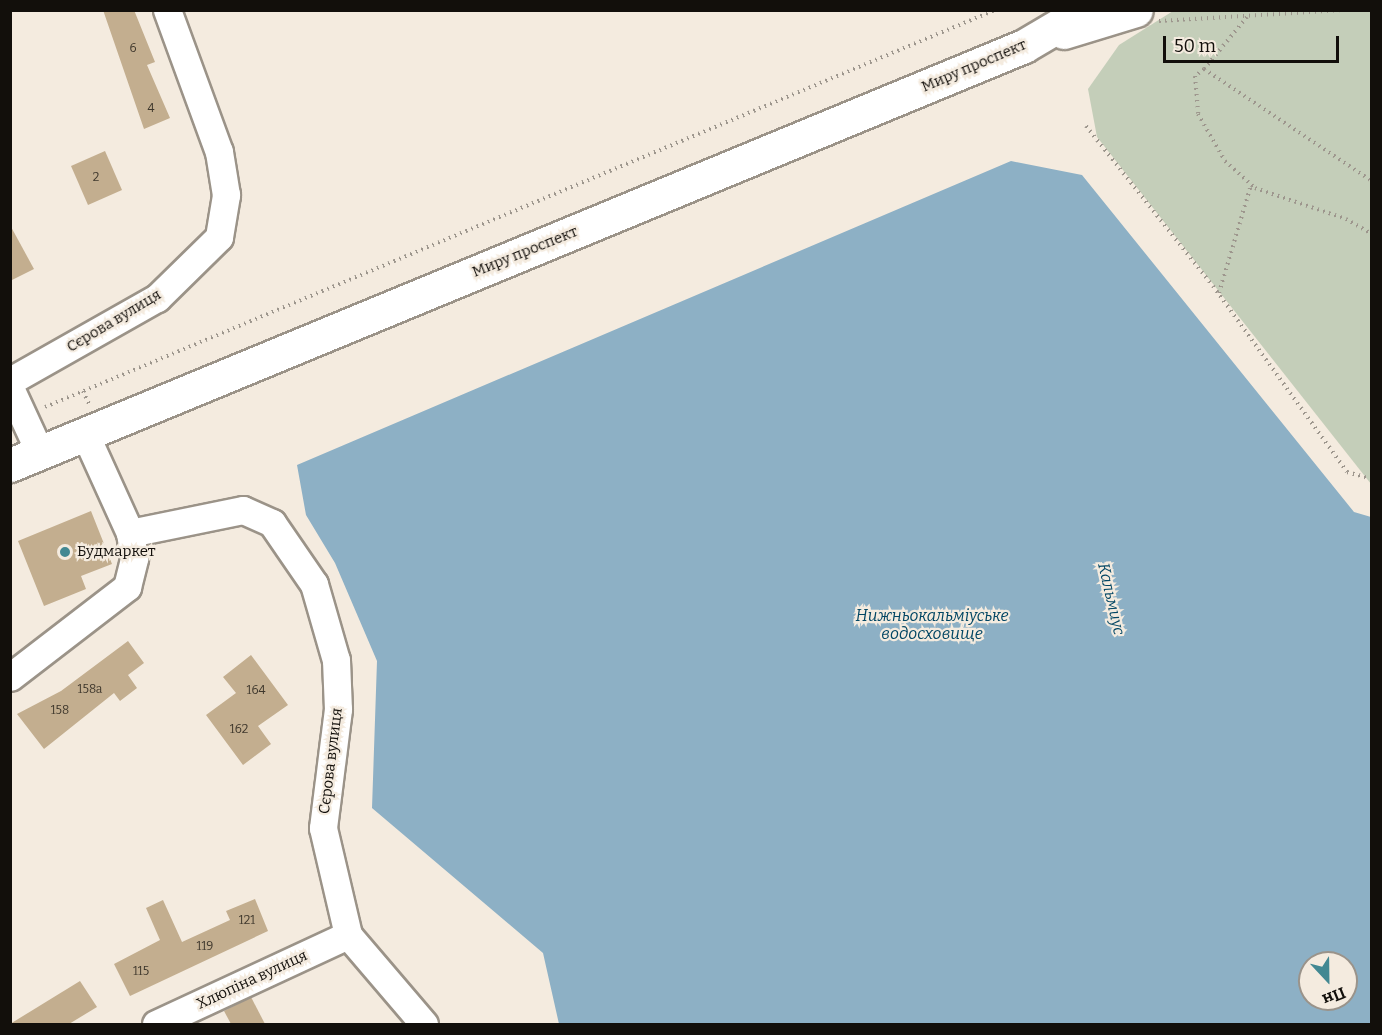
<!DOCTYPE html>
<meta charset="utf-8">
<style>
body{margin:0}
#map{position:relative;width:1382px;height:1035px;overflow:hidden;background:#f4ebdf;font-family:Bitter,serif}
div>[style]{position:absolute}
.green>*{inset:0;background:#c4ceb9}
.water>*{inset:0;background:#8db0c5}
.building>*{inset:0;background:#c3ae8f}
.path>*{height:4px;margin-top:-2px;transform-origin:0;background:repeating-linear-gradient(90deg,#9d968d 0 1.5px,transparent 0 6px)}
.roads{filter:drop-shadow(2px 0 #9b9388) drop-shadow(-2px 0 #9b9388) drop-shadow(0 2px #9b9388) drop-shadow(0 -2px #9b9388)}
.street>*{height:27px;margin:-13.5px;padding:0 13.5px;transform-origin:13.5px;border-radius:13.5px;background:#fff}
.secondary>*{height:33px;margin:-16.5px;padding:0 16.5px;transform-origin:16.5px;border-radius:16.5px;background:#fff}
.dots>*{width:16px;height:16px;translate:-50% -50%;box-sizing:border-box;border:3px solid #f4ebdf;border-radius:50%}
span{translate:-50% -50%;white-space:nowrap;text-align:center;line-height:1.15;-webkit-text-stroke:4.5px #f4ebdf;paint-order:stroke}
.number-label{font-size:12px;color:#3e372c}
.number-label span{-webkit-text-stroke-width:0}
.street-label{font-size:15px;color:#120f0b}
.poi-label{font-size:15px;color:#120f0b}
.left{translate:0 -50%;text-align:left}
.water-label{font-size:16px;color:#024664;font-style:italic}
.frame{position:absolute;inset:0;border:12px solid #120f0b;pointer-events:none}
.north{position:absolute;left:1298px;top:951px;width:60px;height:60px;box-sizing:border-box;background:#f4ebdf;border:2px solid #9a938a;border-radius:50%;rotate:158deg;font-size:16px;font-weight:700;line-height:24px;text-align:center;color:#120f0b}
.north::after{content:'';display:block;margin:auto;width:21px;height:27px;background:#428892;clip-path:polygon(50% 0,100% 100%,50% 72%,0 100%)}
.scale{position:absolute;left:1163px;top:36px;width:176px;height:27px;box-sizing:border-box;border:3px solid #120f0b;border-top:0;padding-left:8px;font-size:18px;line-height:21px;white-space:nowrap;color:#120f0b;-webkit-text-stroke:4px #f4ebdf;paint-order:stroke}
</style>
<div id="map">
<div class="green">
<i style="clip-path:polygon(1173px 11px,1371px 11px,1371px 484px,1097px 137px,1088px 89px,1119px 45px)"></i>
</div>
<div class="water">
<i style="clip-path:polygon(evenodd,1011px 161px,1082px 175px,1354px 512px,1371px 517px,1371px 1024px,559px 1024px,543px 953px,372px 808px,377px 661px,335px 563px,306px 515px,297px 465px,1011px 161px,1310px 963px,1346px 963px,1346px 999px,1310px 999px,1310px 963px)"></i>
</div>
<div class="building">
<i style="clip-path:polygon(103px 10px,134px 10px,155px 62px,147px 65px,170px 118px,144px 129px)"></i>
<i style="clip-path:polygon(105px 151px,122px 190px,88px 205px,71px 166px)"></i>
<i style="clip-path:polygon(10px 225px,34px 269px,10px 281px)"></i>
<i style="clip-path:polygon(91px 511px,112px 564px,81px 576px,86px 589px,44px 606px,18px 541px)"></i>
<i style="clip-path:polygon(128px 641px,144px 663px,128px 675px,137px 688px,120px 701px,114px 693px,44px 749px,17px 714px,61px 691px)"></i>
<i style="clip-path:polygon(251px 655px,288px 705px,258px 726px,271px 744px,243px 765px,206px 715px,236px 693px,223px 677px)"></i>
<i style="clip-path:polygon(255px 899px,268px 931px,130px 996px,114px 964px,160px 940px,146px 908px,163px 900px,182px 942px,230px 920px,226px 911px)"></i>
<i style="clip-path:polygon(80px 981px,97px 1007px,69px 1024px,10px 1024px)"></i>
<i style="clip-path:polygon(251px 997px,265px 1024px,231px 1024px,224px 1011px)"></i>
</div>
<div class="path">
<i style="left:1247px;top:17px;width:67px;rotate:129.6deg"></i>
<i style="left:1204px;top:69px;width:202px;rotate:33.7deg"></i>
<i style="left:1159px;top:21px;width:184px;rotate:-3.4deg"></i>
<i style="left:1204px;top:69px;width:11px;rotate:142deg"></i>
<i style="left:1195px;top:76px;width:38px;rotate:85deg"></i>
<i style="left:1198px;top:114px;width:54px;rotate:60.1deg"></i>
<i style="left:1225px;top:161px;width:40px;rotate:42deg"></i>
<i style="left:1255px;top:188px;width:96px;rotate:18.8deg"></i>
<i style="left:1346px;top:219px;width:30px;rotate:30deg"></i>
<i style="left:1086px;top:126px;width:204px;rotate:51.6deg"></i>
<i style="left:1213px;top:286px;width:229px;rotate:54.2deg"></i>
<i style="left:1347px;top:472px;width:26px;rotate:16deg"></i>
<i style="left:1219px;top:293px;width:113px;rotate:-73.5deg"></i>
<i style="left:83px;top:391px;width:14px;rotate:65deg"></i>
<i style="left:45px;top:407px;width:1030px;rotate:-22.68deg"></i>
</div>
<div class="roads">
<div class="street">
<i style="left:10px;top:381px;width:169px;rotate:-29.5deg"></i>
<i style="left:157px;top:298px;width:87px;rotate:-44.5deg"></i>
<i style="left:219px;top:237px;width:43px;rotate:-80.5deg"></i>
<i style="left:226px;top:195px;width:44px;rotate:-99.2deg"></i>
<i style="left:219px;top:152px;width:151px;rotate:-110.1deg"></i>
<i style="left:10px;top:388px;width:72px;rotate:65.2deg"></i>
<i style="left:130px;top:533px;width:115px;rotate:-11.5deg"></i>
<i style="left:243px;top:510px;width:32px;rotate:24deg"></i>
<i style="left:272px;top:523px;width:74px;rotate:55.5deg"></i>
<i style="left:314px;top:584px;width:79px;rotate:73.9deg"></i>
<i style="left:336px;top:660px;width:49px;rotate:87.7deg"></i>
<i style="left:338px;top:709px;width:120px;rotate:97.2deg"></i>
<i style="left:323px;top:828px;width:110px;rotate:76.8deg"></i>
<i style="left:348px;top:935px;width:117px;rotate:49.5deg"></i>
<i style="left:10px;top:677px;width:148px;rotate:-37.6deg"></i>
<i style="left:127px;top:587px;width:30px;rotate:-76deg"></i>
<i style="left:134px;top:558px;width:25px;rotate:-99deg"></i>
<i style="left:130px;top:533px;width:109px;rotate:-114.4deg"></i>
<i style="left:156px;top:1024px;width:212px;rotate:-24.9deg"></i>
</div>
<div class="secondary">
<i style="left:1064px;top:32px;width:75px;rotate:-17deg"></i>
<i style="left:10px;top:465px;width:1097px;rotate:-22.45deg"></i>
<i style="left:1024px;top:46px;width:71px;rotate:-30.5deg"></i>
</div>
</div>
<div class="dots">
<i style="left:65px;top:552px;background:#428892"></i>
</div>
<div class="number-label">
<span style="left:133px;top:49px">6</span>
<span style="left:151px;top:109px">4</span>
<span style="left:96px;top:178px">2</span>
<span style="left:90px;top:690px">158а</span>
<span style="left:256px;top:691px">164</span>
<span style="left:60px;top:711px">158</span>
<span style="left:239px;top:730px">162</span>
<span style="left:247px;top:921px">121</span>
<span style="left:205px;top:947px">119</span>
<span style="left:141px;top:972px">115</span>
</div>
<div class="street-label">
<span style="left:974px;top:66px;rotate:-23deg">Миру проспект</span>
<span style="left:525px;top:252px;rotate:-22deg">Миру проспект</span>
<span style="left:114px;top:321px;rotate:-31deg">Сєрова вулиця</span>
<span style="left:331px;top:761px;rotate:-83deg">Сєрова вулиця</span>
<span style="left:252px;top:980px;rotate:-25deg">Хлюпіна вулиця</span>
</div>
<div class="poi-label">
<span class="left" style="left:77px;top:552px">Будмаркет</span>
</div>
<div class="water-label">
<span style="left:1111px;top:599px;rotate:77deg">Кальмиус</span>
<span style="left:932px;top:625px">Нижньокальміуське<br>водосховище</span>
</div>
<div class="frame"></div>
<div class="north">Пн</div>
<div class="scale">50 m</div>
</div>
